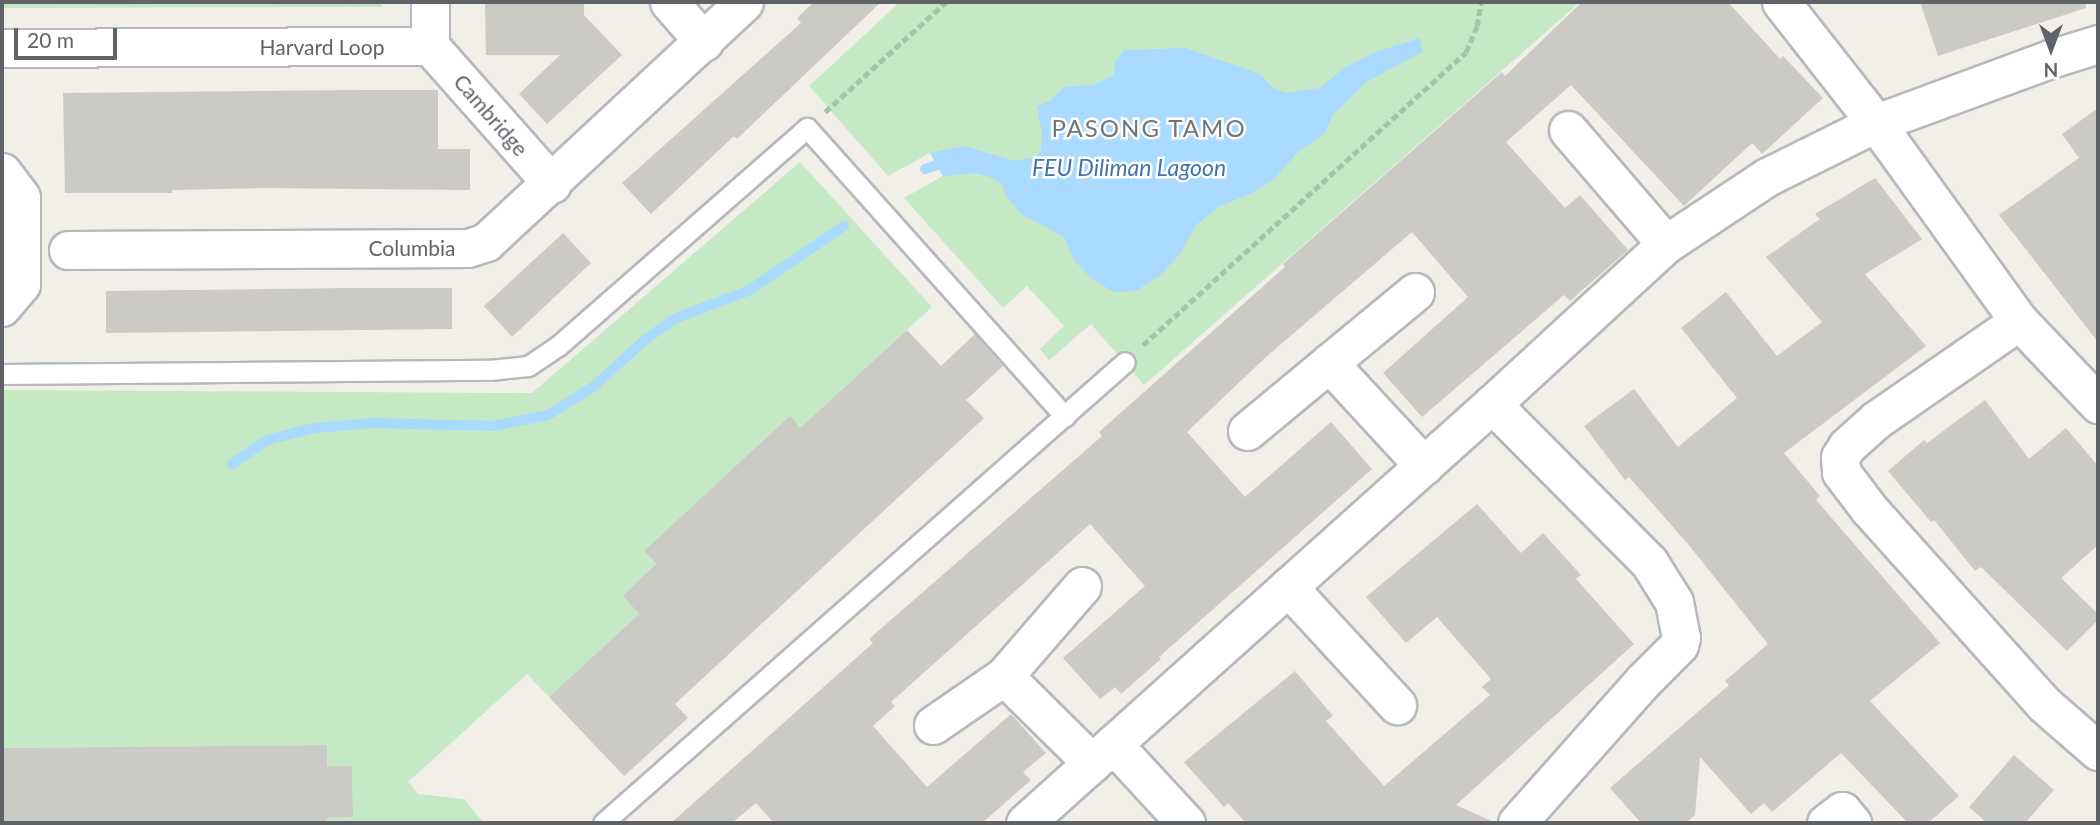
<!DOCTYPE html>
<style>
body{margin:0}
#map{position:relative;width:2100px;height:825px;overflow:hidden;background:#f1efe8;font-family:Lato,sans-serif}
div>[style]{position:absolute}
.green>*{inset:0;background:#c5e8c5}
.water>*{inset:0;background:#aadaff}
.stream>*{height:10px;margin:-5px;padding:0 5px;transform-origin:5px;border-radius:5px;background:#aadaff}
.building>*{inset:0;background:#cccac5}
.path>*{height:4.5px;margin-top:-2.25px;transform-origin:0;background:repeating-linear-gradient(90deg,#9cc7a9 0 7px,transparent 0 10.5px)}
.roads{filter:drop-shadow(2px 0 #b5b8bc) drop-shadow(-2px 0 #b5b8bc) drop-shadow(0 2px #b5b8bc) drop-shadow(0 -2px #b5b8bc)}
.service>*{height:19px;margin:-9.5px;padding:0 9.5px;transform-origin:9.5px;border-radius:9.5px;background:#fff}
.minor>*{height:37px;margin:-18.5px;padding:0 18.5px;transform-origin:18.5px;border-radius:18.5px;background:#fff}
span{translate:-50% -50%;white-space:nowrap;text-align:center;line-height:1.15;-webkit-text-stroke:5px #fff;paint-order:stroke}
.street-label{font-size:21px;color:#5f6368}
.water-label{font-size:23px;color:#4174aa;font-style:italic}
.quarter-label{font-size:24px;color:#70757a;letter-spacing:2px}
.frame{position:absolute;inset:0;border:4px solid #5f6368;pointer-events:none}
.north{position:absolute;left:2016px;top:14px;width:70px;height:70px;-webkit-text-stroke:5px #fff;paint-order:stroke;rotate:180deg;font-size:19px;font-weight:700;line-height:28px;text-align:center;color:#5f6368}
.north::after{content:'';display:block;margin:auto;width:24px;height:32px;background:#5f6368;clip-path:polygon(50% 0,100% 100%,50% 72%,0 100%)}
.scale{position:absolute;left:14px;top:28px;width:103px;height:32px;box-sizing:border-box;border:4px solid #5f6368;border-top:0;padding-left:9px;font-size:21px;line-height:24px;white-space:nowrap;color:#5f6368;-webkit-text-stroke:5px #fff;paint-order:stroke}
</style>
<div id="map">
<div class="green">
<i style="clip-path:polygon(2px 2px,382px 2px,382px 7px,2px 8px)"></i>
<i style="clip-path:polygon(900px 2px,1580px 2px,1144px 385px,1091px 324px,1049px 360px,1040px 349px,1064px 326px,1027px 286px,1003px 308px,904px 198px,943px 176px,930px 153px,888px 176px,809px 86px)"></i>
<i style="clip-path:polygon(800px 162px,932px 307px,800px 428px,790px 417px,644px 551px,656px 565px,623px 596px,639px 614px,549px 697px,527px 674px,408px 782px,418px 794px,464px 799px,484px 823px,326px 823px,326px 818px,353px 817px,352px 773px,347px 766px,327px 766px,327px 745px,2px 748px,2px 390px,532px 393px)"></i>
</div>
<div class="water">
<i style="clip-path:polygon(1420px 38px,1422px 52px,1365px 83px,1332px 116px,1325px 133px,1296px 154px,1274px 179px,1250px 194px,1220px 206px,1196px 225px,1181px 253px,1160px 275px,1136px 291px,1114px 292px,1092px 279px,1074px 260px,1064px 237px,1021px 214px,1005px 194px,1003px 185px,990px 177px,975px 173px,943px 176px,930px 153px,964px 146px,1015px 161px,1036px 157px,1041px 149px,1042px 134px,1037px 106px,1050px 101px,1064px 87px,1093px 85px,1114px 75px,1115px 62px,1125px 50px,1185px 48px,1260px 74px,1273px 88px,1287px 93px,1320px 88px,1345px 67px,1376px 52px)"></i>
</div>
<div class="stream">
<i style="left:925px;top:169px;width:25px;rotate:-18deg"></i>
<i style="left:232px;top:464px;width:42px;rotate:-34.4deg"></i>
<i style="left:267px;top:440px;width:49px;rotate:-14.3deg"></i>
<i style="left:314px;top:428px;width:60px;rotate:-4.8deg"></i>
<i style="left:374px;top:423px;width:119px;rotate:1.4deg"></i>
<i style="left:493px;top:426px;width:56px;rotate:-11.3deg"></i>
<i style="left:548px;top:415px;width:53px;rotate:-31.9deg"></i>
<i style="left:593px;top:387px;width:72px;rotate:-42.2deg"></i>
<i style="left:646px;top:339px;width:37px;rotate:-35deg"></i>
<i style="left:676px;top:318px;width:77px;rotate:-20.6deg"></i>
<i style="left:748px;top:291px;width:116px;rotate:-34.1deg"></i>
</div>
<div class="building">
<i style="clip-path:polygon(485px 2px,584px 2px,584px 15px,622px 55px,547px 124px,519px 94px,560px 55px,486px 55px)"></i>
<i style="clip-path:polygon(814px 2px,881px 2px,737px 139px,734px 136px,651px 214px,622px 183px,801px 23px,797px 18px)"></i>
<i style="clip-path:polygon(1582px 2px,1728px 2px,1780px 59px,1783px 56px,1823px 98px,1762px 154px,1752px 143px,1684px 206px,1571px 85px,1506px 142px,1565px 208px,1580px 195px,1628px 250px,1570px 301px,1564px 295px,1422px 417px,1383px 373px,1468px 297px,1412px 232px,1267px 356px,1187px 432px,1245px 497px,1331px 422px,1372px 469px,1159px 657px,1161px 659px,1121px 694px,1115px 687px,1100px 699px,1063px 658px,1145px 586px,1090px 524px,891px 702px,895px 706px,873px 726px,927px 787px,1011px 714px,1046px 753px,1023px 772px,1031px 780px,982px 823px,774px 823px,756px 803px,732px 823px,671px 823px,873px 643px,869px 639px,1102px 436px,1099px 432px,1285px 267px,1283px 264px,1502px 72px,1505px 76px)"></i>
<i style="clip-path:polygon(1920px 2px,2085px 2px,2086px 8px,1938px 56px)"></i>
<i style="clip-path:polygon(364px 90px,438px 90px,438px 149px,470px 149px,470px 190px,263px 188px,172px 190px,172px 193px,65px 193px,63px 93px)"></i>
<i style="clip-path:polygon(2098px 108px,2098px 342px,1999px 215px,2079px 158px,2062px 134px)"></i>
<i style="clip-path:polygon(1875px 178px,1922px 239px,1865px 274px,1926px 346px,1784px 453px,1820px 496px,1816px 500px,1940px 643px,1870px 701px,1959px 796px,1928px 823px,1908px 823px,1841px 753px,1772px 812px,1764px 803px,1751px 814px,1700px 757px,1695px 815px,1686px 823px,1641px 823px,1610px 788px,1729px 685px,1725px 681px,1768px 644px,1688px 544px,1629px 477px,1625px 480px,1584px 426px,1634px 389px,1678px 447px,1737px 398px,1681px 328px,1726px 292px,1777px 356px,1822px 322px,1766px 257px,1820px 219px,1815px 214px)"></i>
<i style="clip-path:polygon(563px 233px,591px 263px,512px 337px,484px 306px)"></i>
<i style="clip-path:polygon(347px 288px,452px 288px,452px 329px,106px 333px,106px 291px)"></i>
<i style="clip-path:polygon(907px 330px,941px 366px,975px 334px,1003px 366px,966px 400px,984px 418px,675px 704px,688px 718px,624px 776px,549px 697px,639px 614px,623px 596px,656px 564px,644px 551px,790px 416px,800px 428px)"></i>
<i style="clip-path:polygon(1985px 400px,2029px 459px,2066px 428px,2098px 466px,2098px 545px,2061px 578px,2098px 614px,2098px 620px,2067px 651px,1981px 567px,1975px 571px,1934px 520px,1931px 522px,1888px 471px,1924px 440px,1927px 443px)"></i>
<i style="clip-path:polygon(1477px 504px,1521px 553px,1543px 533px,1581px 575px,1576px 579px,1634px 644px,1456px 805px,1496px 823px,1246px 823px,1228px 803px,1224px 807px,1184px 762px,1295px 671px,1333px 716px,1326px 721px,1384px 786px,1490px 695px,1482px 687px,1491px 679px,1437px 617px,1406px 643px,1366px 597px)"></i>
<i style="clip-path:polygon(327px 745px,327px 766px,352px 766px,353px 817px,326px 818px,326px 823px,2px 823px,2px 748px)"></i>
<i style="clip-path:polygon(2014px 755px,2054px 790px,2025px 823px,1987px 823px,1969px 807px)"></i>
</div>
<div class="path">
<i style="left:825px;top:112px;width:164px;rotate:-42.3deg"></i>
<i style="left:1143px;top:345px;width:436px;rotate:-42.2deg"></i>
<i style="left:1466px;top:52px;width:28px;rotate:-67deg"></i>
<i style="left:1477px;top:26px;width:24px;rotate:-81deg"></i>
</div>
<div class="roads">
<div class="service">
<i style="left:2px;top:374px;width:488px;rotate:-0.5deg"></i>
<i style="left:490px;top:370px;width:38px;rotate:-6deg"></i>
<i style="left:528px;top:366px;width:36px;rotate:-34deg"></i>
<i style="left:558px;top:346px;width:331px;rotate:-41.2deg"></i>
<i style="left:807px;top:128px;width:387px;rotate:48.2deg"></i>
<i style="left:603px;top:823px;width:696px;rotate:-41.45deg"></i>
</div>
<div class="minor">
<i style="left:669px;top:2px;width:53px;rotate:48.8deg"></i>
<i style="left:1781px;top:2px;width:154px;rotate:51.9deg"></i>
<i style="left:1876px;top:123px;width:244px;rotate:54.2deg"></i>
<i style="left:2019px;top:321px;width:115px;rotate:46.4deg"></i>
<i style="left:430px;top:46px;width:184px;rotate:48.5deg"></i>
<i style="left:430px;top:46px;width:44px;rotate:-90deg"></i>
<i style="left:2px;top:48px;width:428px;rotate:-0.3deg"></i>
<i style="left:1568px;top:130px;width:150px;rotate:49.3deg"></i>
<i style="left:2px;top:172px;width:31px;rotate:53deg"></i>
<i style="left:21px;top:197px;width:87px;rotate:90deg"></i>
<i style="left:21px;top:284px;width:30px;rotate:130deg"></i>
<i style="left:68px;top:250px;width:400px;rotate:-0.3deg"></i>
<i style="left:468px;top:248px;width:19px;rotate:-18deg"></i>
<i style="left:486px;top:242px;width:352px;rotate:-42.9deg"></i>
<i style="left:1415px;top:292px;width:112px;rotate:140.5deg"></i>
<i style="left:1329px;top:363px;width:140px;rotate:47.3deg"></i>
<i style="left:2019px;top:321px;width:174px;rotate:145.3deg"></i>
<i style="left:1876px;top:420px;width:39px;rotate:138deg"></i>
<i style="left:1847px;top:446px;width:13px;rotate:122deg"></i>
<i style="left:1840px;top:457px;width:15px;rotate:86deg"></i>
<i style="left:1841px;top:472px;width:46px;rotate:52.9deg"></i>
<i style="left:1869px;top:509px;width:263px;rotate:48.1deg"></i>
<i style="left:2045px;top:705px;width:70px;rotate:41deg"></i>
<i style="left:1492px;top:404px;width:223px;rotate:45.2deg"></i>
<i style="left:1649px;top:562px;width:47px;rotate:58deg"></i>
<i style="left:1674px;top:602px;width:36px;rotate:79deg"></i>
<i style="left:1681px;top:637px;width:8px;rotate:104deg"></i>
<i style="left:1679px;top:645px;width:51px;rotate:135deg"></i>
<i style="left:1643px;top:681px;width:190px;rotate:131.6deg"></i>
<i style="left:1247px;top:431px;width:107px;rotate:-39.7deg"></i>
<i style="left:1288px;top:587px;width:161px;rotate:47.3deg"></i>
<i style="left:1004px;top:676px;width:119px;rotate:-49.1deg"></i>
<i style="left:933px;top:725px;width:86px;rotate:-34.6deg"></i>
<i style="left:1004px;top:676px;width:124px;rotate:44.7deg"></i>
<i style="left:1113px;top:744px;width:108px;rotate:47.3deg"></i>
<i style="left:1025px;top:823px;width:627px;rotate:-41.9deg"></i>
<i style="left:1492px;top:404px;width:236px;rotate:-42.6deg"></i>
<i style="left:1666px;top:244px;width:121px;rotate:-33.6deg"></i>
<i style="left:1767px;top:177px;width:122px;rotate:-26.4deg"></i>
<i style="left:1876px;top:123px;width:185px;rotate:-20.2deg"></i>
<i style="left:2050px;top:59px;width:50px;rotate:-17.4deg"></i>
<i style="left:1826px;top:823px;width:20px;rotate:-37deg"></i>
<i style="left:1842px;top:811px;width:16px;rotate:50deg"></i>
</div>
</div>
<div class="street-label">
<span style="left:322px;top:47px">Harvard Loop</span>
<span style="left:491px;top:115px;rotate:49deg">Cambridge</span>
<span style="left:412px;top:248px">Columbia</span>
</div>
<div class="water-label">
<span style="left:1129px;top:167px">FEU Diliman Lagoon</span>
</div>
<div class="quarter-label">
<span style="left:1149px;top:128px">PASONG TAMO</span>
</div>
<div class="frame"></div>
<div class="north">N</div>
<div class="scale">20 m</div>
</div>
